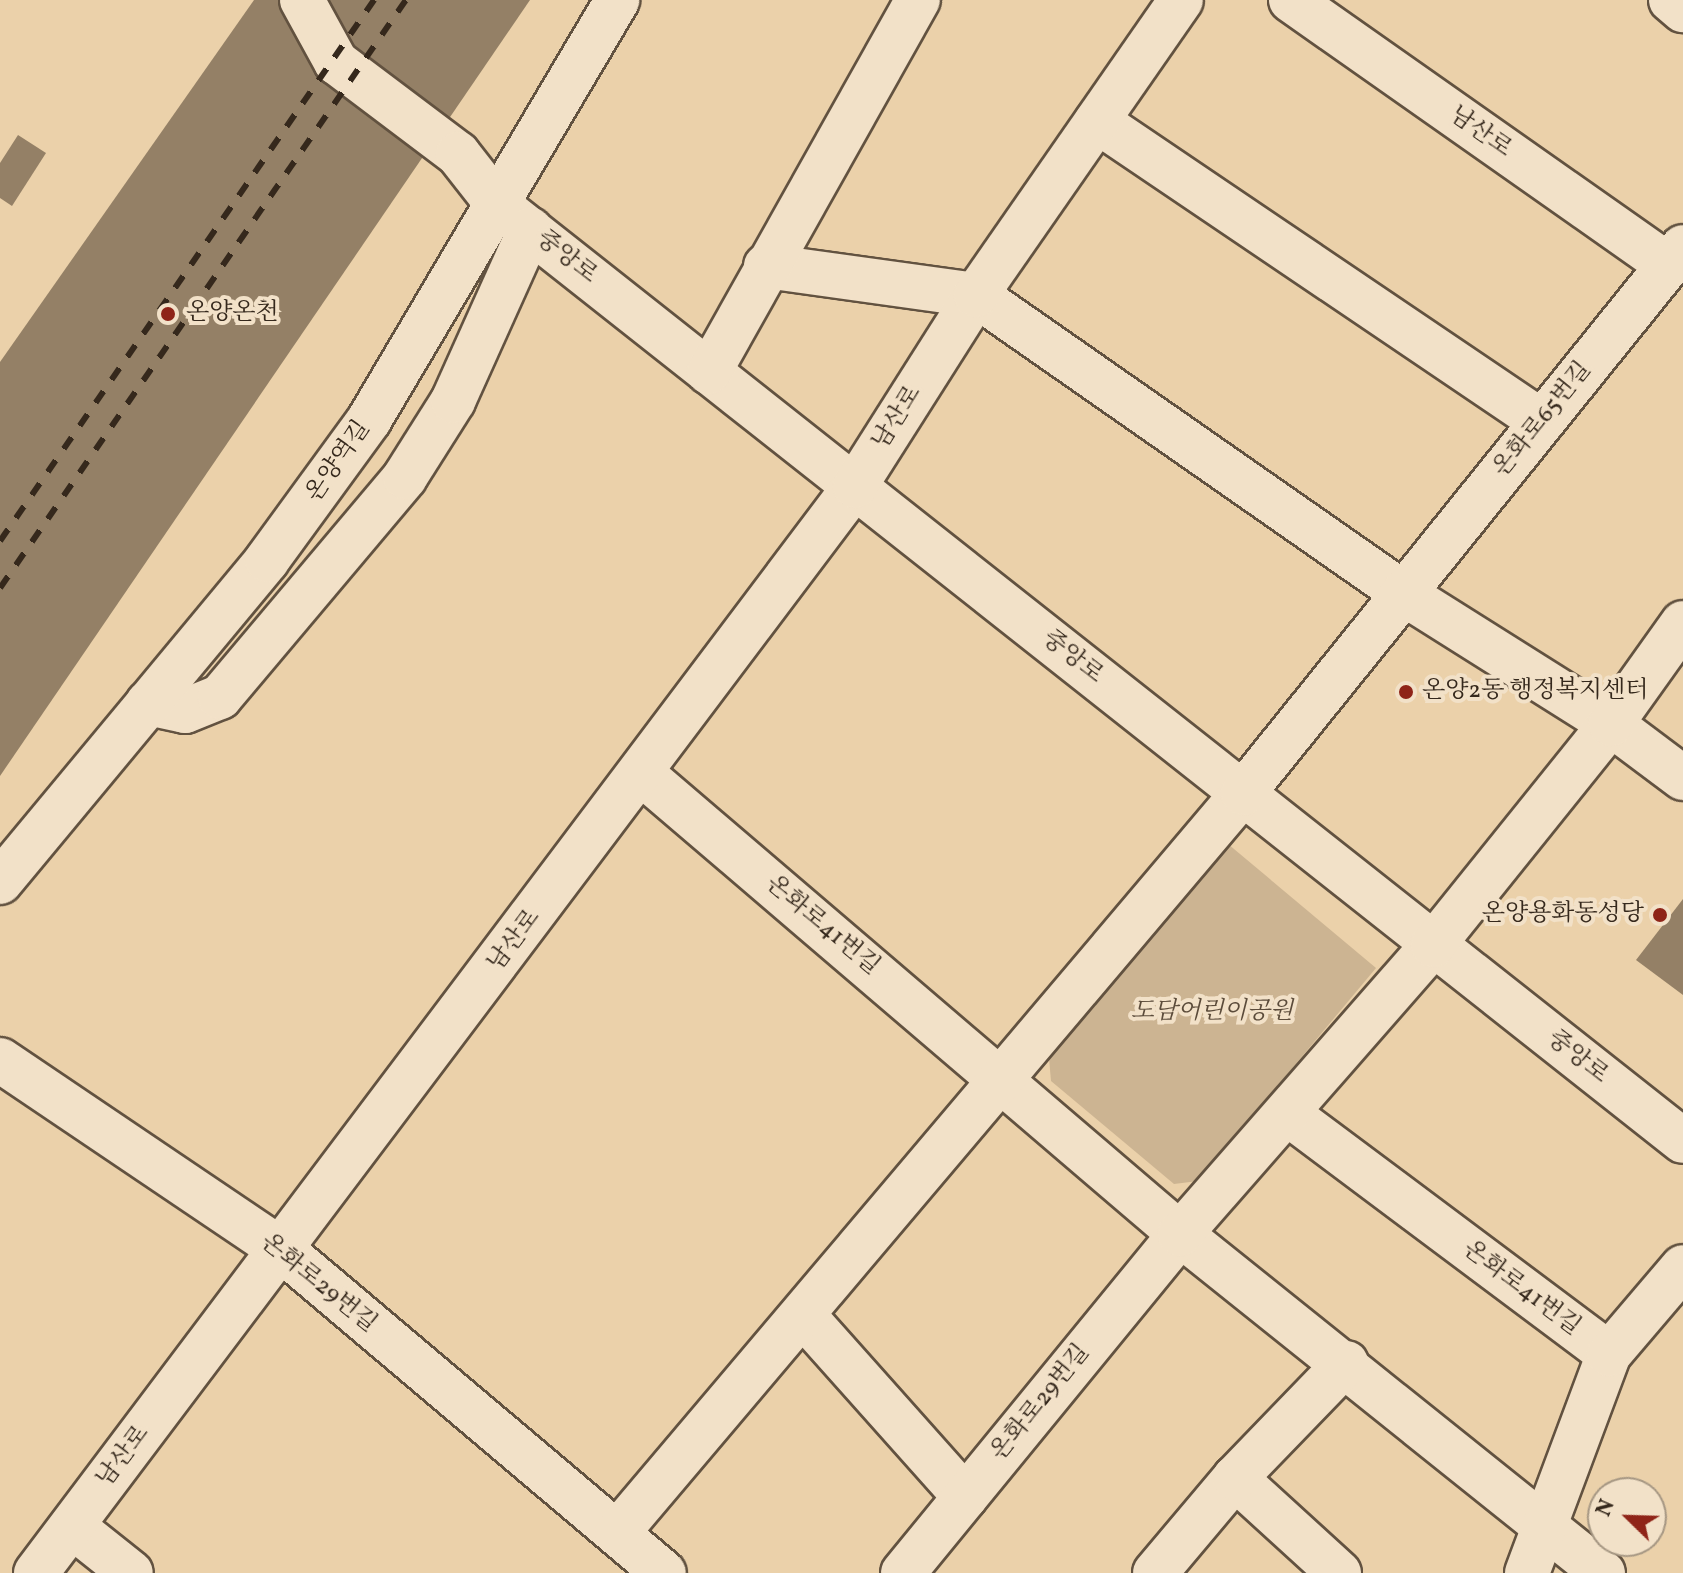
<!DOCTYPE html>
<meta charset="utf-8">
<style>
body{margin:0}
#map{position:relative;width:1683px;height:1573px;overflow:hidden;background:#ebd1aa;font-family:Vollkorn,"Noto Serif KR",serif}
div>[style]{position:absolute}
.green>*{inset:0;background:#ccb492}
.building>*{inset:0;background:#948066}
.roads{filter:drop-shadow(2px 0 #625240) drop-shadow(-2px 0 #625240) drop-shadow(0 2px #625240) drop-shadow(0 -2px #625240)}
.minor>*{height:44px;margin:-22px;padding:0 22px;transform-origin:22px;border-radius:22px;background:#f2e1c8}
.rail>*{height:6px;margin-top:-3px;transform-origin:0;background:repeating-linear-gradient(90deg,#35281c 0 14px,transparent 0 28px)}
.dots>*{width:22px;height:22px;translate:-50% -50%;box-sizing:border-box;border:4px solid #f2e1c8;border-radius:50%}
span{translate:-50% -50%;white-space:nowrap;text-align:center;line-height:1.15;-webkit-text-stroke:8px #f2e1c8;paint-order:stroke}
.street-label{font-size:24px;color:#35281c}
.poi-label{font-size:24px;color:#35281c}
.left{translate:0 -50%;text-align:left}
.right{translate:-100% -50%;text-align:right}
.park-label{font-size:24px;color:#5b4b3a;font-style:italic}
.north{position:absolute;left:1587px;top:1477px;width:80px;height:80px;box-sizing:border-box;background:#f2e1c8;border:2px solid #a69783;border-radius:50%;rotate:293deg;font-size:22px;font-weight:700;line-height:32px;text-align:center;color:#35281c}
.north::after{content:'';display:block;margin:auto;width:28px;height:36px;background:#8f2418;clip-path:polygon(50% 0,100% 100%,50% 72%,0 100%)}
</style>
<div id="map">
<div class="green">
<i style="clip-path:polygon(1228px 844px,1376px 968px,1198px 1181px,1174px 1184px,1051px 1081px,1049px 1058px)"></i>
</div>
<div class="building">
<i style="clip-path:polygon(254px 0,530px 0,0 776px,0 362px)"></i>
<i style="clip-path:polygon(18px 135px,46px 153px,12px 206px,0 198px,0 163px)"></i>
<i style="clip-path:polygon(1683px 899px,1683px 995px,1636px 960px)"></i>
</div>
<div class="roads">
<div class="minor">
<i style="left:302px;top:0;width:71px;rotate:61.3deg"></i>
<i style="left:336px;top:62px;width:153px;rotate:37deg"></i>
<i style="left:458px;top:154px;width:65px;rotate:51.9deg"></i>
<i style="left:498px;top:205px;width:1510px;rotate:38.3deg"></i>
<i style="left:1291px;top:0;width:462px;rotate:35.1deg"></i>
<i style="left:1671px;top:0;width:16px;rotate:40deg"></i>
<i style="left:1097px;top:121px;width:537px;rotate:34.07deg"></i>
<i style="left:766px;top:266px;width:212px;rotate:7.9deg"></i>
<i style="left:976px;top:295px;width:521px;rotate:34.91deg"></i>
<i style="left:1403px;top:593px;width:246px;rotate:32.2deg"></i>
<i style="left:1611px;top:724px;width:90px;rotate:36.9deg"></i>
<i style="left:709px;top:372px;width:427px;rotate:-60.7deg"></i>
<i style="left:148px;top:703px;width:38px;rotate:12deg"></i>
<i style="left:185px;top:711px;width:38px;rotate:-22deg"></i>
<i style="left:220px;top:697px;width:287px;rotate:-49.9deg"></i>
<i style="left:405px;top:477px;width:90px;rotate:-57.7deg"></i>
<i style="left:453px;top:401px;width:188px;rotate:-65.8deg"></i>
<i style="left:641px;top:773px;width:709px;rotate:40.54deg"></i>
<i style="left:1180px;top:1234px;width:542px;rotate:38.71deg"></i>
<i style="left:0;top:882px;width:418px;rotate:-50.3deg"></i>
<i style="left:267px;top:560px;width:173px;rotate:-53.9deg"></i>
<i style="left:369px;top:420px;width:488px;rotate:-59.4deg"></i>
<i style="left:0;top:1060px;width:340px;rotate:34deg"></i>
<i style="left:282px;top:1250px;width:500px;rotate:40.22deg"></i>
<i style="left:1287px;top:1113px;width:402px;rotate:36.8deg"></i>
<i style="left:803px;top:1315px;width:244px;rotate:48.3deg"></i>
<i style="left:72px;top:1526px;width:75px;rotate:38.5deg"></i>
<i style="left:617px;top:1533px;width:969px;rotate:-49.77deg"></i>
<i style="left:1243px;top:793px;width:701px;rotate:-51.14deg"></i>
<i style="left:36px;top:1573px;width:1361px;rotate:-53deg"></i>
<i style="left:855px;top:486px;width:226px;rotate:-57.6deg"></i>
<i style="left:976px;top:295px;width:359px;rotate:-55.2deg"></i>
<i style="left:903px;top:1573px;width:438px;rotate:-50.7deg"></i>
<i style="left:1180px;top:1234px;width:384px;rotate:-48.8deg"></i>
<i style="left:1433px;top:945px;width:284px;rotate:-51.2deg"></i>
<i style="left:1611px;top:724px;width:124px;rotate:-54.5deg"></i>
<i style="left:1155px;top:1573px;width:124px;rotate:-49.9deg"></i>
<i style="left:1339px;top:1573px;width:141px;rotate:-137.6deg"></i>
<i style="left:1235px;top:1478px;width:160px;rotate:-46deg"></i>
<i style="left:1527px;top:1573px;width:234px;rotate:-69.5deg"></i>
<i style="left:1609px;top:1354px;width:114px;rotate:-49.6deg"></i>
</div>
</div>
<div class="rail">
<i style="left:0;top:541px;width:658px;rotate:-55.34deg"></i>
<i style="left:0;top:588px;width:715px;rotate:-55.38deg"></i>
</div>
<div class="dots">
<i style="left:168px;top:314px;background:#8f2418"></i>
<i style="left:1406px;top:692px;background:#8f2418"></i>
<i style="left:1660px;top:915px;background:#8f2418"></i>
</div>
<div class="street-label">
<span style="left:1480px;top:133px;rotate:35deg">남산로</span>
<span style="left:566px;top:258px;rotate:38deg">중앙로</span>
<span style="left:898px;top:418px;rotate:-58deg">남산로</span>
<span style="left:1543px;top:420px;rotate:-51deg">온화로65번길</span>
<span style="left:339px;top:462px;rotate:-55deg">온양역길</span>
<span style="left:1072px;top:658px;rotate:38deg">중앙로</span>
<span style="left:822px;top:926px;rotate:40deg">온화로41번길</span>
<span style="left:515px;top:941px;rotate:-53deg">남산로</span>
<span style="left:1577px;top:1058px;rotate:38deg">중앙로</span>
<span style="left:318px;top:1284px;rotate:39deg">온화로29번길</span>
<span style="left:1521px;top:1289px;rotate:37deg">온화로41번길</span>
<span style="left:1041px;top:1403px;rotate:-51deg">온화로29번길</span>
<span style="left:124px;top:1457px;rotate:-53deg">남산로</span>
</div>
<div class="poi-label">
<span class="left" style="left:186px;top:314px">온양온천</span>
<span class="left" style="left:1422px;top:692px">온양2동 행정복지센터</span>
<span class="right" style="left:1644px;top:915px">온양용화동성당</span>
</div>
<div class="park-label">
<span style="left:1212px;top:1013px">도담어린이공원</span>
</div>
<div class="north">N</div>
</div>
